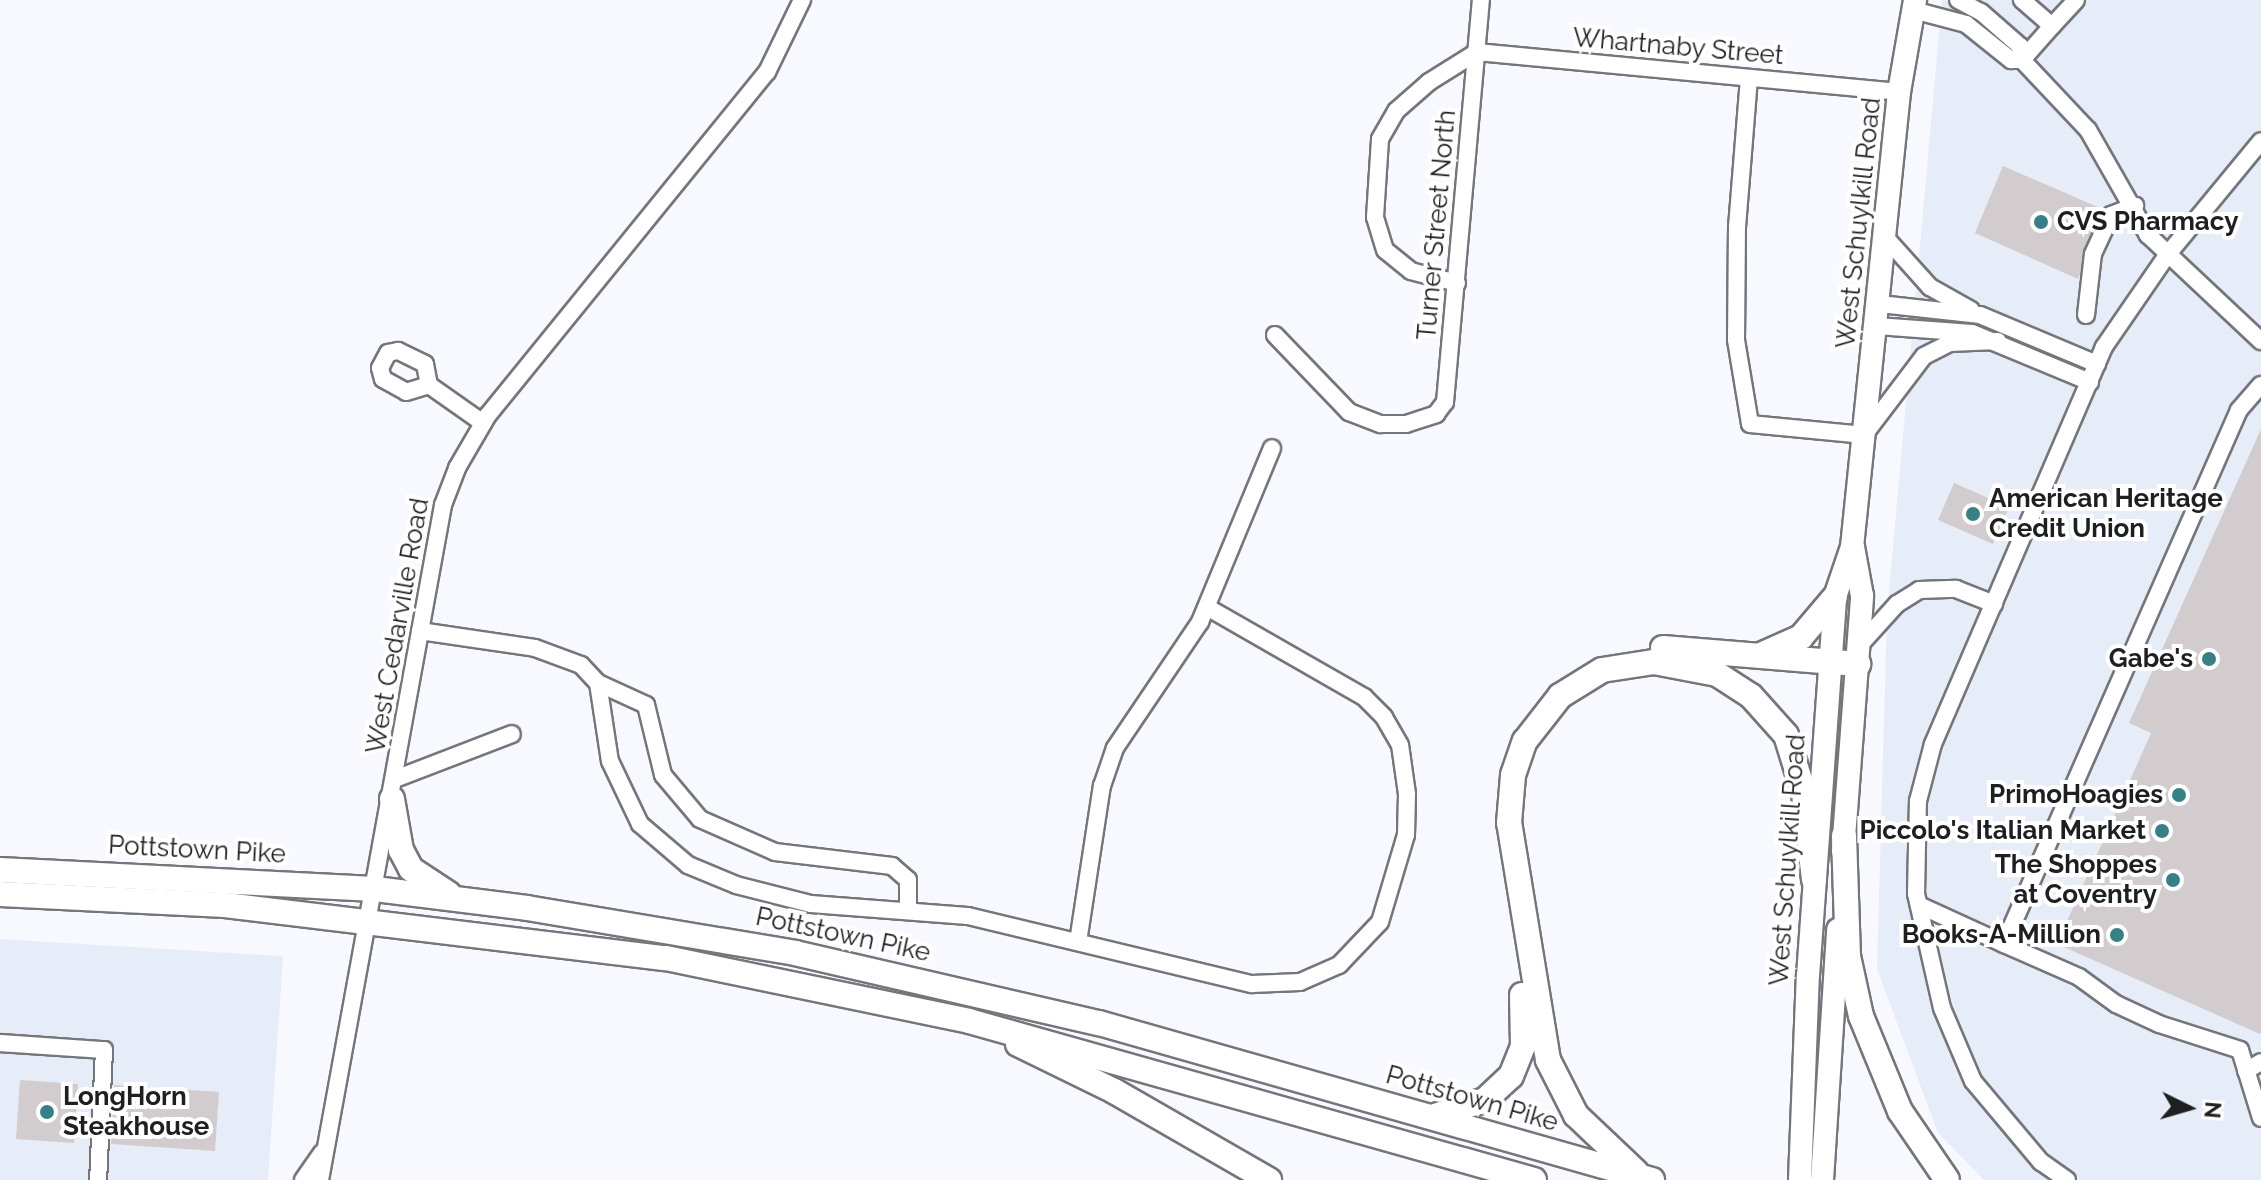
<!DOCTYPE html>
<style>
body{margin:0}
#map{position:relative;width:2261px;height:1180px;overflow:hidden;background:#f7f9ff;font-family:Raleway,sans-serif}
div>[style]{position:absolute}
.built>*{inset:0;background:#e7ecf9}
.building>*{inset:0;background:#d2ccce}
.roads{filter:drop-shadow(2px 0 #74767b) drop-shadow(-2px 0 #74767b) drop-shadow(0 2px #74767b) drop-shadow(0 -2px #74767b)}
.minor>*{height:16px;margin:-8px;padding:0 8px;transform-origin:8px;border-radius:8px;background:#fff}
.major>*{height:22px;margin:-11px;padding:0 11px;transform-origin:11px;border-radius:11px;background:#fff}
.highway>*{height:24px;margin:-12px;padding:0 12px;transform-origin:12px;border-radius:12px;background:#fff}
.dots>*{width:22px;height:22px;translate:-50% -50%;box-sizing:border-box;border:4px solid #fff;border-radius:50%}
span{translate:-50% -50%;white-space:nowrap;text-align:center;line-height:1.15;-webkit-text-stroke:8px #fff;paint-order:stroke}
.street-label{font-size:26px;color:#1e1f21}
.poi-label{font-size:26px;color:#1e1f21;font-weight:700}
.left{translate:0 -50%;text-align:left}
.right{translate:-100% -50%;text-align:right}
.north{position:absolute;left:2149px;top:1068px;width:80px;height:80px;-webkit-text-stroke:6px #fff;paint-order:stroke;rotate:95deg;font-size:22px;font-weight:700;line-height:32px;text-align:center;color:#1e1f21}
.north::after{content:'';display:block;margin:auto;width:28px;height:36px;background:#1e1f21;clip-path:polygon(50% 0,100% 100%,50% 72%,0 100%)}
</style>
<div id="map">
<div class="built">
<i style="clip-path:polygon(1942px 0,2261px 0,2261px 1180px,1984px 1180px,1938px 1133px,1877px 969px,1887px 614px)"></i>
<i style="clip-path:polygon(0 939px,283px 956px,268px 1180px,0 1180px)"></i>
</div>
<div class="building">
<i style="clip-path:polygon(2003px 166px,2107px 211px,2078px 279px,1975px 233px)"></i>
<i style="clip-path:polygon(2261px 429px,2261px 1032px,2260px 1034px,2057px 944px,2087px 876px,2080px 873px,2088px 856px,2095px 859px,2151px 733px,2129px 723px)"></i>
<i style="clip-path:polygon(1954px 483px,2009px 507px,1993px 544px,1938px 520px)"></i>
<i style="clip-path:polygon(20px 1080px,78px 1084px,74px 1143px,16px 1139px)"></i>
<i style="clip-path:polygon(114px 1085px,219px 1092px,215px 1151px,111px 1144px)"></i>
</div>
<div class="roads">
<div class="minor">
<i style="left:1958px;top:0;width:26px;rotate:28deg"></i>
<i style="left:1981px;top:12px;width:52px;rotate:41.1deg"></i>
<i style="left:2020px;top:46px;width:14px;rotate:82deg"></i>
<i style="left:2022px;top:60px;width:96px;rotate:46.7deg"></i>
<i style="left:2088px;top:130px;width:121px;rotate:60.3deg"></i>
<i style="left:2148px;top:235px;width:155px;rotate:43.2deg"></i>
<i style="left:1913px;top:10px;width:55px;rotate:14.8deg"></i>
<i style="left:1966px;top:24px;width:58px;rotate:38.7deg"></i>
<i style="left:2011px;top:60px;width:11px"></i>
<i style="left:2052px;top:26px;width:35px;rotate:-47deg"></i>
<i style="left:1477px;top:52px;width:424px;rotate:5.4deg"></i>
<i style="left:2022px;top:60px;width:45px;rotate:-48.6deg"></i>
<i style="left:2052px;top:26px;width:40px;rotate:-139deg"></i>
<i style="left:1749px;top:78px;width:148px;rotate:94.6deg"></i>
<i style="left:1737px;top:226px;width:114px;rotate:90.5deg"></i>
<i style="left:1736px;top:340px;width:85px;rotate:80.5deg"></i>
<i style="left:1750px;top:424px;width:115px;rotate:5.5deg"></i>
<i style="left:1864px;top:435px;width:99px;rotate:-52.8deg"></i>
<i style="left:1924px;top:356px;width:28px;rotate:-27deg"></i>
<i style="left:1949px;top:343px;width:49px;rotate:-2.3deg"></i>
<i style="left:1886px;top:238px;width:66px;rotate:48.1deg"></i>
<i style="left:1930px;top:287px;width:47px;rotate:29.3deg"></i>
<i style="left:1457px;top:283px;width:48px;rotate:-165.4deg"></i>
<i style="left:1411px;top:271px;width:33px;rotate:-141deg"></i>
<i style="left:1385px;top:250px;width:34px;rotate:-107deg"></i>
<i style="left:1375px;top:217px;width:78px;rotate:-86.3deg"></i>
<i style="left:1380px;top:139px;width:32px;rotate:-60deg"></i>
<i style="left:1396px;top:111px;width:44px;rotate:-41.3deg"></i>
<i style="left:1429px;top:82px;width:57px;rotate:-32deg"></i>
<i style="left:1880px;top:304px;width:101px;rotate:6.3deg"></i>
<i style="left:1980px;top:315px;width:127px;rotate:22.7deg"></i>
<i style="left:2086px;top:315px;width:61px;rotate:-83.5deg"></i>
<i style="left:2093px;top:254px;width:43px;rotate:-65.2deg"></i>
<i style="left:2111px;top:215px;width:26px;rotate:-21deg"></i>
<i style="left:1877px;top:326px;width:95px;rotate:4.2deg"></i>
<i style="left:1972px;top:333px;width:128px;rotate:22.6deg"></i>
<i style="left:1275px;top:335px;width:107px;rotate:46.1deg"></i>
<i style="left:1349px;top:412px;width:34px;rotate:21deg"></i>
<i style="left:1381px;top:424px;width:25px"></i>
<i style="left:1406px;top:424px;width:32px;rotate:-18deg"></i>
<i style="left:1436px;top:414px;width:15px;rotate:-53deg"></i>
<i style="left:1445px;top:402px;width:404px;rotate:-84.9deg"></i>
<i style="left:429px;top:385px;width:21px;rotate:-101deg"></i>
<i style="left:425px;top:364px;width:30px;rotate:-154deg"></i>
<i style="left:398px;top:351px;width:10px;rotate:169deg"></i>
<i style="left:388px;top:353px;width:17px;rotate:118deg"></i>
<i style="left:380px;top:368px;width:11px;rotate:75deg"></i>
<i style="left:383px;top:379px;width:26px;rotate:29deg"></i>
<i style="left:406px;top:392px;width:24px;rotate:-17deg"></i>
<i style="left:429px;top:385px;width:66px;rotate:35.1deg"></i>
<i style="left:420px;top:631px;width:116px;rotate:8.4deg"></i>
<i style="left:535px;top:648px;width:49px;rotate:20.3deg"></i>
<i style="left:581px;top:665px;width:25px;rotate:47deg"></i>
<i style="left:598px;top:683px;width:79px;rotate:81.3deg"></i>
<i style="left:610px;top:761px;width:70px;rotate:64.5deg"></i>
<i style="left:640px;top:824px;width:63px;rotate:40.5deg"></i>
<i style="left:688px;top:865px;width:52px;rotate:22.6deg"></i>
<i style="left:736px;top:885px;width:77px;rotate:14.2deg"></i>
<i style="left:811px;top:904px;width:157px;rotate:4.4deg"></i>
<i style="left:968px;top:916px;width:292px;rotate:13.5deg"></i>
<i style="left:1252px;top:984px;width:48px;rotate:-2.4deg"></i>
<i style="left:1300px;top:982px;width:43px;rotate:-23.6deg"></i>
<i style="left:1339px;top:965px;width:59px;rotate:-46.4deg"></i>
<i style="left:1380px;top:922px;width:91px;rotate:-73.4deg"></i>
<i style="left:1406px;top:835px;width:41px;rotate:-88.6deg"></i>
<i style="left:1407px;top:794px;width:49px;rotate:-98.1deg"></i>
<i style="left:1400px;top:745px;width:32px;rotate:-120deg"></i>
<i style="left:1384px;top:717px;width:28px;rotate:-135deg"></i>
<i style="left:1364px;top:697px;width:181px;rotate:-150.2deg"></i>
<i style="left:1859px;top:646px;width:57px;rotate:-47.9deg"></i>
<i style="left:1897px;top:604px;width:26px;rotate:-32deg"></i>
<i style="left:1919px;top:590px;width:37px;rotate:-2deg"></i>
<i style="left:1956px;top:589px;width:41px;rotate:21.5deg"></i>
<i style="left:598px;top:683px;width:53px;rotate:24.6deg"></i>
<i style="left:646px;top:705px;width:72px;rotate:76.3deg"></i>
<i style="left:663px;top:775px;width:57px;rotate:49.9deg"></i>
<i style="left:700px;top:819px;width:82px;rotate:23.7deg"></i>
<i style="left:775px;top:852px;width:118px;rotate:6.8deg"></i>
<i style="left:892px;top:866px;width:21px;rotate:41deg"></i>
<i style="left:908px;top:880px;width:29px;rotate:90deg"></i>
<i style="left:395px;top:779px;width:125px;rotate:-21deg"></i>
<i style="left:1919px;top:905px;width:94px;rotate:24.6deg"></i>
<i style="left:2004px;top:944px;width:583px;rotate:-66.25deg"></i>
<i style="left:2239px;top:410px;width:33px;rotate:-49deg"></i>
<i style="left:1078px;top:942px;width:158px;rotate:-81.3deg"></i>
<i style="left:1102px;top:786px;width:40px;rotate:-71.1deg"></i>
<i style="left:1115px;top:748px;width:152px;rotate:-56deg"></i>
<i style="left:1200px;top:622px;width:188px;rotate:-67.5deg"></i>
<i style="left:2004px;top:944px;width:82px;rotate:23.7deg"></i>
<i style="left:2079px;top:977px;width:46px;rotate:36.1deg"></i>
<i style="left:2116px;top:1004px;width:47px;rotate:24.9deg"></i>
<i style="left:2159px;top:1024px;width:85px;rotate:17.8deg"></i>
<i style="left:2240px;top:1050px;width:71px;rotate:72.8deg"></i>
<i style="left:0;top:1043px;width:104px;rotate:3.9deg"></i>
<i style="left:104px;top:1050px;width:130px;rotate:92.6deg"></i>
<i style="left:2246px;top:1071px;width:17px;rotate:-31deg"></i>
<i style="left:303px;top:1180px;width:33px;rotate:-55deg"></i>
<i style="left:320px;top:1180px;width:686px;rotate:-79.67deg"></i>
<i style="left:443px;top:505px;width:40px;rotate:-69deg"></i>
<i style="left:457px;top:468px;width:61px;rotate:-59.7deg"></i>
<i style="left:488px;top:415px;width:442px;rotate:-50.9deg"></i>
<i style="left:767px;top:72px;width:80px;rotate:-64.1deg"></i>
<i style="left:2067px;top:1180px;width:32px;rotate:-145deg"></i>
<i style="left:2041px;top:1162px;width:106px;rotate:-130deg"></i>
<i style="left:1973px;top:1081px;width:79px;rotate:-113deg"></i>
<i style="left:1942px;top:1008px;width:117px;rotate:-102.8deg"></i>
<i style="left:1916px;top:894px;width:93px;rotate:-88.8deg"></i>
<i style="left:1918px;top:801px;width:59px;rotate:-75.3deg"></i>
<i style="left:1933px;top:744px;width:432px;rotate:-66.7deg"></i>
<i style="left:2104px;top:347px;width:113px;rotate:-55.5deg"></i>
<i style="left:2168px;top:254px;width:146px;rotate:-50.5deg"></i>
</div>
<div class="major">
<i style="left:1843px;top:851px;width:256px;rotate:-85.7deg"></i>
<i style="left:1862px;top:596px;width:50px;rotate:-100.4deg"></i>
<i style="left:1800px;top:1180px;width:204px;rotate:-87.8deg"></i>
<i style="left:1808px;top:976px;width:380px;rotate:-85.9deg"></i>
<i style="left:1835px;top:597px;width:53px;rotate:-71.2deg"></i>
<i style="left:1852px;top:547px;width:457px;rotate:-84.1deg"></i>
<i style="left:1899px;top:92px;width:93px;rotate:-80.1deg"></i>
<i style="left:1822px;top:1180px;width:251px;rotate:-86.3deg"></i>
</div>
<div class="highway">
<i style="left:1663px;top:648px;width:196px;rotate:4.7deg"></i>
<i style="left:1763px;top:654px;width:42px;rotate:-24.1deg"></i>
<i style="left:1801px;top:637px;width:52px;rotate:-49.6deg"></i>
<i style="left:392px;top:799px;width:52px;rotate:80deg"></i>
<i style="left:401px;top:850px;width:21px;rotate:62deg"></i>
<i style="left:411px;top:869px;width:45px;rotate:33.3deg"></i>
<i style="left:1844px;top:836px;width:120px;rotate:88.1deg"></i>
<i style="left:1848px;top:956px;width:61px;rotate:77.8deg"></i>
<i style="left:1861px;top:1016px;width:103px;rotate:67.7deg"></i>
<i style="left:1900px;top:1111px;width:83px;rotate:55.7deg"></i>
<i style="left:0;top:870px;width:375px;rotate:2.9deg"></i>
<i style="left:375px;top:889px;width:153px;rotate:7.1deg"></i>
<i style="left:527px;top:908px;width:272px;rotate:9.5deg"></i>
<i style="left:795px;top:953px;width:312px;rotate:13deg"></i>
<i style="left:1099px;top:1023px;width:575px;rotate:15.85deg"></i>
<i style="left:0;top:894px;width:225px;rotate:2.8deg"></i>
<i style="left:225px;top:905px;width:444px;rotate:6.9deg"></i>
<i style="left:666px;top:958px;width:309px;rotate:11.7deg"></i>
<i style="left:969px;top:1021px;width:587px;rotate:15.72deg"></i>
<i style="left:1018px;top:1044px;width:107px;rotate:26.1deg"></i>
<i style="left:1114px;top:1091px;width:179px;rotate:29.9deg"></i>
<i style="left:1435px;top:1116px;width:52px;rotate:-17.7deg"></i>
<i style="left:1485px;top:1100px;width:35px;rotate:-43deg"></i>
<i style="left:1511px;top:1076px;width:32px;rotate:-68deg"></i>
<i style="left:1523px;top:1046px;width:51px;rotate:-91.1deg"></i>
<i style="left:1636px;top:1172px;width:83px;rotate:-136.5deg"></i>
<i style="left:1576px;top:1115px;width:62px;rotate:-117deg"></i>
<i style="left:1548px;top:1060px;width:240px;rotate:-99.3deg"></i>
<i style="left:1509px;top:823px;width:48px;rotate:-85.2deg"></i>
<i style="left:1513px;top:775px;width:36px;rotate:-71deg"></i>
<i style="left:1525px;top:741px;width:57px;rotate:-52.1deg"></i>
<i style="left:1560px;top:696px;width:49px;rotate:-31.8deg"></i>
<i style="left:1602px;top:670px;width:53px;rotate:-8.7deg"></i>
<i style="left:1654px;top:662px;width:64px;rotate:10.8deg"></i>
<i style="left:1717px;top:674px;width:40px;rotate:32.9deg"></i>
<i style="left:1751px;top:696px;width:52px;rotate:48.1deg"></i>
<i style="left:1786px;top:735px;width:61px;rotate:72.8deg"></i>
<i style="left:1804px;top:793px;width:87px;rotate:83.4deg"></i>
</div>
</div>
<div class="dots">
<i style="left:2041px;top:222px;background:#388086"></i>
<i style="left:1973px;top:514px;background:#388086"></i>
<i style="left:2209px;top:659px;background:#388086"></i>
<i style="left:2179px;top:795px;background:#388086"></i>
<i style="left:2162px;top:831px;background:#388086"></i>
<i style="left:2173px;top:880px;background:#388086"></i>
<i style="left:2117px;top:935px;background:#388086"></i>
<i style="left:47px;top:1112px;background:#388086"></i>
</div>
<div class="street-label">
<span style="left:1678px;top:47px;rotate:5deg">Whartnaby Street</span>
<span style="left:1859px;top:223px;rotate:-84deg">West Schuylkill Road</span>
<span style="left:1437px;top:225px;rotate:-85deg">Turner Street North</span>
<span style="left:398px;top:626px;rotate:-80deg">West Cedarville Road</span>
<span style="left:197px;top:850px;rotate:3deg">Pottstown Pike</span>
<span style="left:1788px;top:860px;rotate:-86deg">West Schuylkill Road</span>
<span style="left:843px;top:935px;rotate:12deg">Pottstown Pike</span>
<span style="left:1472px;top:1099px;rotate:16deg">Pottstown Pike</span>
</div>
<div class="poi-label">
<span class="left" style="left:2057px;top:222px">CVS Pharmacy</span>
<span class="left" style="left:1989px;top:514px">American Heritage<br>Credit Union</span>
<span class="right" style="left:2193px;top:659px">Gabe's</span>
<span class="right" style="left:2163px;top:795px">PrimoHoagies</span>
<span class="right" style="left:2146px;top:831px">Piccolo's Italian Market</span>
<span class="right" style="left:2157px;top:880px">The Shoppes<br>at Coventry</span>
<span class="right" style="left:2101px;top:935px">Books-A-Million</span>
<span class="left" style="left:63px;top:1112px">LongHorn<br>Steakhouse</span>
</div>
<div class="north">N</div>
</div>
